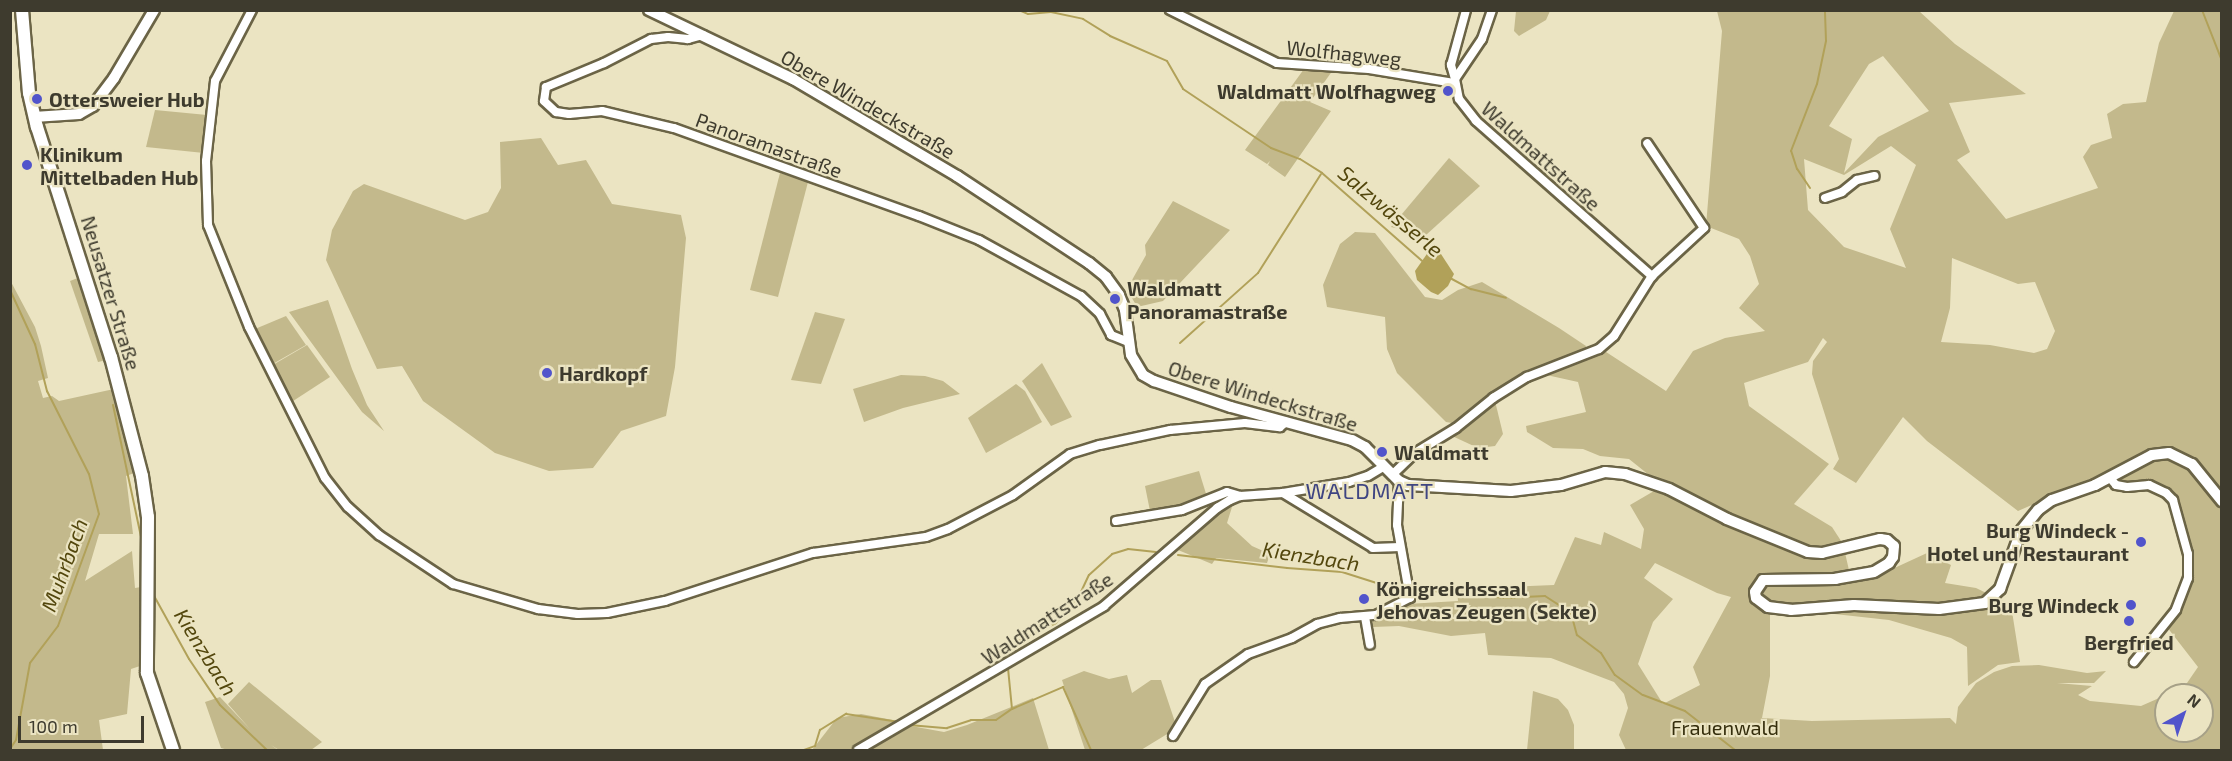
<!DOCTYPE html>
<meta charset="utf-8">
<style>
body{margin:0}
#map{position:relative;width:2232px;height:761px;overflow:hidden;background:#ebe4c2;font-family:"Exo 2",sans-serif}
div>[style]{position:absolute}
.green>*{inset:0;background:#c3b98c}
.water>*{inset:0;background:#b1a159}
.stream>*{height:2px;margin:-1px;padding:0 1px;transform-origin:1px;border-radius:1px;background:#b1a159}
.roads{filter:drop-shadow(2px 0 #6b6446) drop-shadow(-2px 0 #6b6446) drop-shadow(0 2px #6b6446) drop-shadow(0 -2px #6b6446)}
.minor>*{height:8px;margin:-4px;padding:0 4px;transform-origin:4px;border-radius:4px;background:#fff}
.tertiary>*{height:10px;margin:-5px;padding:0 5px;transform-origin:5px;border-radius:5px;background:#fff}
.secondary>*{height:12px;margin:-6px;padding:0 6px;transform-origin:6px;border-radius:6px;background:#fff}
.dots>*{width:16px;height:16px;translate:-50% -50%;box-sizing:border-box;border:3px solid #ebe4c2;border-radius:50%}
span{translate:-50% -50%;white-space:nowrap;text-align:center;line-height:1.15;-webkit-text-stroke:4.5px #ebe4c2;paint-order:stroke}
.street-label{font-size:20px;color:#3e3b2e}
.poi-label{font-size:20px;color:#3e3b2e;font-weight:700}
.right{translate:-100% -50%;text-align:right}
.left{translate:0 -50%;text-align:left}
.park-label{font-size:20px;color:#342d0c}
.water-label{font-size:21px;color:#53470d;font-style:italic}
.quarter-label{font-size:22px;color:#3f4582;letter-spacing:1.5px}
.frame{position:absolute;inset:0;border:12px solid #3e3b2e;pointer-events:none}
.north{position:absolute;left:2154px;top:683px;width:60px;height:60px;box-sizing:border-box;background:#ebe4c2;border:2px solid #a6a087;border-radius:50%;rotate:40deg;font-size:16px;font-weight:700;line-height:24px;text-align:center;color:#3e3b2e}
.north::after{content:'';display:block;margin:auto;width:21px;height:27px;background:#5154cb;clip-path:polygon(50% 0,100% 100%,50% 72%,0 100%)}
.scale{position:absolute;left:18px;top:716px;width:126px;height:27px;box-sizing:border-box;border:3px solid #3e3b2e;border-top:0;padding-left:8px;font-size:18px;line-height:21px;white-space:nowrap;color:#3e3b2e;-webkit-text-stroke:4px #ebe4c2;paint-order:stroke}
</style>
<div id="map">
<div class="green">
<i style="clip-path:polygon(1516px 11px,1516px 10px,1550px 11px,1546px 20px,1519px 36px,1514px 31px)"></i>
<i style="clip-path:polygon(evenodd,1717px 11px,1919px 11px,1955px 44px,2026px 94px,1949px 103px,1970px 152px,1957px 160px,2006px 219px,2098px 188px,2083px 157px,2091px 145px,2112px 138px,2107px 114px,2123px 104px,2146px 102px,2159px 43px,2174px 11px,2221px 11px,2221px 750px,1626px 750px,1619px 735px,1628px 708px,1624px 694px,1614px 682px,1551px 658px,1488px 655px,1485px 633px,1451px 636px,1399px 626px,1373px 627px,1372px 621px,1407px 604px,1458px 601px,1457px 589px,1554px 585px,1575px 537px,1601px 545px,1604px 532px,1641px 549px,1644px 529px,1630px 505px,1654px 491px,1654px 479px,1629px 459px,1600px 456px,1583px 449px,1553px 448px,1527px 432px,1526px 426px,1586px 412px,1578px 382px,1542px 374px,1603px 350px,1666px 391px,1693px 351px,1725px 338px,1765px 331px,1739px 308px,1759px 284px,1750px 256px,1739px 239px,1706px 226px,1722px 31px,1717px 11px,1883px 56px,1929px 111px,1878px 137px,1844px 173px,1852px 139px,1829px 126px,1869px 64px,1883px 56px,1717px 11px,1891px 146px,1916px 165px,1890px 229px,1906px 268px,1844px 247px,1808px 210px,1804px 159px,1844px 175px,1891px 146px,1717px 11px,1952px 258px,2018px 284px,2035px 282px,2055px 331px,2047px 349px,2034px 353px,1990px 345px,1941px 342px,1950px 308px,1952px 258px,1717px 11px,1823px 338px,1827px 342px,1813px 361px,1812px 374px,1839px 459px,1833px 469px,1856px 483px,1903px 417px,1927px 441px,2018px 511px,2106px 472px,2118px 483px,2127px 485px,2149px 482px,2167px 490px,2191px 577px,2167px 627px,2198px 667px,2187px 683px,2166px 695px,2202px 695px,2202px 731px,2166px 731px,2166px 695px,2141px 706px,2090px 701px,2078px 695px,2092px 686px,2057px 683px,2094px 683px,2106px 671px,2087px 673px,2039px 665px,2012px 666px,1994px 672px,1976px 683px,1958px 707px,1956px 724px,1950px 718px,1812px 721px,1762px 718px,1770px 676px,1770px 607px,1889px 620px,1951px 638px,1967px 647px,1968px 686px,1998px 665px,2020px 662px,2011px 605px,1976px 588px,1945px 583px,1951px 565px,1927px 553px,1875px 577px,1851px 579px,1843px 544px,1832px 527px,1794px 504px,1829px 464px,1749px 406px,1744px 383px,1808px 362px,1823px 338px,1717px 11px,1655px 563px,1717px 593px,1731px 597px,1693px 667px,1700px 685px,1663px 704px,1638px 664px,1653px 622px,1673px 599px,1644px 578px,1655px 563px)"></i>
<i style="clip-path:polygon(1304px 69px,1333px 70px,1310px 102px,1331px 111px,1285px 177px,1268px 165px,1270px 161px,1267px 164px,1245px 150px)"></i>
<i style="clip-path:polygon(155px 110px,207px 115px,204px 153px,146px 147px)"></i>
<i style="clip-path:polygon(541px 138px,558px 165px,586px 160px,612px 204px,681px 215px,686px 238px,675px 367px,666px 416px,621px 431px,593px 468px,549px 471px,495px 453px,423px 401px,402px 366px,377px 369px,326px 260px,332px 230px,353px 191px,364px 184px,465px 220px,488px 212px,501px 188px,500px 142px)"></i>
<i style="clip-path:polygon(1449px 158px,1480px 186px,1426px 235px,1391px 227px)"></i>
<i style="clip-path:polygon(780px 173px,808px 182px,778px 297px,750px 290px)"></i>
<i style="clip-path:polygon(1173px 201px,1230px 230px,1163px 301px,1137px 307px,1127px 289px,1146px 255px,1145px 245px)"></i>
<i style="clip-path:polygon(1355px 232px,1375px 233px,1425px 297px,1442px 300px,1458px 290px,1482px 282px,1559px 328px,1586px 346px,1585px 351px,1528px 371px,1452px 423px,1446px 422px,1397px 373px,1387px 349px,1385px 317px,1327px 307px,1323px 285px,1340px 244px)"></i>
<i style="clip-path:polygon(83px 276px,107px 360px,98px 362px,70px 281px)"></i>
<i style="clip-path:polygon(10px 280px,35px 327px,41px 346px,48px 378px,38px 381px,43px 398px,52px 396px,59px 401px,114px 389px,137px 472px,126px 476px,133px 534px,99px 534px,85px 581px,132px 551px,135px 588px,141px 587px,140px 666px,131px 669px,127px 714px,99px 720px,103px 750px,11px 750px)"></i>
<i style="clip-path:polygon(328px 300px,352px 369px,367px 405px,384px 431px,362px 412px,289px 312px)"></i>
<i style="clip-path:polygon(815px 312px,845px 319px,821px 384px,791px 380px)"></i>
<i style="clip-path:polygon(286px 316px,306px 345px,271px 365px,255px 329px)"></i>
<i style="clip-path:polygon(307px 345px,330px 377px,290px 403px,271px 366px)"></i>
<i style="clip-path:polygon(1042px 363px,1072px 417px,1051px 426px,1022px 381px)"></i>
<i style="clip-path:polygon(901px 375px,925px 376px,943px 381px,960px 394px,903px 408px,864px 422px,853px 389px)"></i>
<i style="clip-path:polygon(1016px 384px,1025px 391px,1042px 422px,986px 453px,968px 418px)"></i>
<i style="clip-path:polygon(1495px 401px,1503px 434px,1495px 446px,1478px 448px,1450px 435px)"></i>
<i style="clip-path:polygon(1199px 471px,1207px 497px,1151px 516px,1145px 486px)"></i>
<i style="clip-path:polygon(1232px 507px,1227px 523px,1252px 546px,1270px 554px,1267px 563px,1216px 558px,1212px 564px,1178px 550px,1219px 513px)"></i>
<i style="clip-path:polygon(1084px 671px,1109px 679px,1127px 675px,1132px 693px,1151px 680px,1161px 680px,1177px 728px,1141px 750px,1085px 750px,1062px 680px)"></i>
<i style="clip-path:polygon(249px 682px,322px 742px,311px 750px,279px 750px,271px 745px,278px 750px,228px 750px,221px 748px,205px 702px,220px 697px,250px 729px,228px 704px)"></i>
<i style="clip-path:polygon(1533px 691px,1558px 699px,1568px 710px,1574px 725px,1574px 750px,1527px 750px)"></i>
<i style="clip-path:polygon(1033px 698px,1049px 750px,868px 750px,911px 726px,944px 732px,967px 725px)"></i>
<i style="clip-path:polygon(861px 714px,903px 722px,852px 750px,812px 750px,837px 718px)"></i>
</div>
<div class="water">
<i style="clip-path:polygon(1429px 251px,1439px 251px,1454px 274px,1448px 286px,1438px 295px,1431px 292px,1417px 280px,1415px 271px)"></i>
</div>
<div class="stream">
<i style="left:1019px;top:10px;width:10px;rotate:24deg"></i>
<i style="left:1028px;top:14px;width:23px;rotate:-5deg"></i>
<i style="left:1051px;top:12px;width:33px;rotate:12deg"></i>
<i style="left:1083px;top:19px;width:32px;rotate:32deg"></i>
<i style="left:1110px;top:36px;width:62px;rotate:23.7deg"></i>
<i style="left:1167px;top:61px;width:32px;rotate:60deg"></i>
<i style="left:1183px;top:89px;width:106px;rotate:33.8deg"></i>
<i style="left:1271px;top:148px;width:31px;rotate:21deg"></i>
<i style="left:1300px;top:159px;width:26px;rotate:32deg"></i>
<i style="left:1322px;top:173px;width:133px;rotate:41.3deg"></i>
<i style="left:2202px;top:10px;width:55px;rotate:68.6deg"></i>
<i style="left:1810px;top:188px;width:23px;rotate:-124deg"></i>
<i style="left:1797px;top:169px;width:19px;rotate:-108deg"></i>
<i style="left:1791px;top:151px;width:72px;rotate:-68.8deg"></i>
<i style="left:1817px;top:84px;width:44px;rotate:-78.2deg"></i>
<i style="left:1826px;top:41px;width:31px;rotate:-92deg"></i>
<i style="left:1450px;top:278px;width:24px;rotate:28deg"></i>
<i style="left:1471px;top:289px;width:36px;rotate:14deg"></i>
<i style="left:10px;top:290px;width:60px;rotate:65.2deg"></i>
<i style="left:35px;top:344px;width:49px;rotate:75.7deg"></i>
<i style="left:47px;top:391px;width:93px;rotate:63.2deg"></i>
<i style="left:89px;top:474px;width:41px;rotate:76deg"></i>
<i style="left:99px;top:514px;width:119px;rotate:110.1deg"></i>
<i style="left:58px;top:626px;width:46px;rotate:127.1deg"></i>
<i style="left:30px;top:663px;width:78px;rotate:100.3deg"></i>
<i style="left:16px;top:740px;width:11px;rotate:124deg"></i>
<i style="left:1180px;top:343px;width:105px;rotate:-41.9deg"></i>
<i style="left:1258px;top:273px;width:117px;rotate:-57.5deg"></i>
<i style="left:113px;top:405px;width:139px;rotate:78deg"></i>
<i style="left:1178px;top:555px;width:110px;rotate:6.8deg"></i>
<i style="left:1287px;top:568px;width:55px;rotate:4.2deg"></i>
<i style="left:1342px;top:572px;width:52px;rotate:17.7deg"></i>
<i style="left:1392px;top:588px;width:14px;rotate:4deg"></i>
<i style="left:1411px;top:589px;width:96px;rotate:5.4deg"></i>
<i style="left:1507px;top:598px;width:38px;rotate:-3deg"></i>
<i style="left:1545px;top:596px;width:31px;rotate:33deg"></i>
<i style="left:1571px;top:613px;width:23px;rotate:75deg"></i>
<i style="left:1577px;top:635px;width:30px;rotate:37deg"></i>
<i style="left:1601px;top:653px;width:26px;rotate:58deg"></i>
<i style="left:1615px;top:675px;width:34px;rotate:36deg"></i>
<i style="left:1643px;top:695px;width:45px;rotate:20.9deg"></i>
<i style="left:1685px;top:711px;width:63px;rotate:38deg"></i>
<i style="left:153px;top:594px;width:74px;rotate:61deg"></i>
<i style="left:189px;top:659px;width:55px;rotate:56deg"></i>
<i style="left:220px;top:705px;width:65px;rotate:43.8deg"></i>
<i style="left:1080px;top:594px;width:21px;rotate:-65deg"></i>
<i style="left:1089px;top:575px;width:31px;rotate:-42deg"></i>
<i style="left:1112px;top:554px;width:17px;rotate:-17deg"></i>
<i style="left:1128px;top:549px;width:28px;rotate:6deg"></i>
<i style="left:1007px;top:659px;width:12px;rotate:-95deg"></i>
<i style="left:1006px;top:647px;width:55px;rotate:-25.6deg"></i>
<i style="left:1056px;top:623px;width:34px;rotate:-50deg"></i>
<i style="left:1012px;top:709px;width:56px;rotate:-23.3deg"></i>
<i style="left:1063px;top:687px;width:69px;rotate:66deg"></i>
<i style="left:909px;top:725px;width:38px;rotate:5deg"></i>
<i style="left:947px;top:728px;width:25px;rotate:-18deg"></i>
<i style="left:971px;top:720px;width:25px"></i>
<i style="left:996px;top:720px;width:19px;rotate:-35deg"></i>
<i style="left:1012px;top:709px;width:41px;rotate:-95.6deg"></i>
<i style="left:804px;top:750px;width:12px;rotate:-20deg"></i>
<i style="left:815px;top:746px;width:17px;rotate:-73deg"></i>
<i style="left:820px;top:730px;width:31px;rotate:-32deg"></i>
<i style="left:846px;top:714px;width:54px;rotate:8.6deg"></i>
</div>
<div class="roads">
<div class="minor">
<i style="left:252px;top:10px;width:80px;rotate:117.5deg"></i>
<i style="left:215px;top:81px;width:81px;rotate:96.4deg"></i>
<i style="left:206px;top:161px;width:64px;rotate:88.2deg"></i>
<i style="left:208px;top:225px;width:110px;rotate:68.1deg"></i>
<i style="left:249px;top:327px;width:169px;rotate:63.3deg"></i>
<i style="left:325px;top:478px;width:37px;rotate:52deg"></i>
<i style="left:348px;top:507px;width:42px;rotate:42.1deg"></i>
<i style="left:379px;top:535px;width:89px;rotate:33.5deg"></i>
<i style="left:453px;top:584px;width:89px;rotate:16.4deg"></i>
<i style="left:538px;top:609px;width:40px;rotate:7.1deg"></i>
<i style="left:578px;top:614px;width:29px;rotate:-2deg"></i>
<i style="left:607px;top:613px;width:59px;rotate:-11.7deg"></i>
<i style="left:665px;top:601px;width:156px;rotate:-18deg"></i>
<i style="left:813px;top:553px;width:114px;rotate:-8.1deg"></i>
<i style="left:926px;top:537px;width:23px;rotate:-20deg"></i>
<i style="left:948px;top:529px;width:73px;rotate:-27.6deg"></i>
<i style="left:1013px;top:495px;width:70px;rotate:-35.7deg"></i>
<i style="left:1070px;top:454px;width:31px;rotate:-17deg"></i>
<i style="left:1100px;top:445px;width:72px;rotate:-12.1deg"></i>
<i style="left:1170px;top:430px;width:75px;rotate:-5.3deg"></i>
<i style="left:1245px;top:423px;width:35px;rotate:7deg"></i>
<i style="left:1280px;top:427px;width:8px;rotate:-40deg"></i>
<i style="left:1170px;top:10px;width:119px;rotate:26.4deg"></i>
<i style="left:1277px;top:63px;width:92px;rotate:3.7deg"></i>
<i style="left:1369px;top:69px;width:86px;rotate:9.4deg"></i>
<i style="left:1492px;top:10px;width:31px;rotate:109deg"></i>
<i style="left:1482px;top:39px;width:48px;rotate:124deg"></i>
<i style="left:1455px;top:79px;width:20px;rotate:79deg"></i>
<i style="left:1459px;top:99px;width:28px;rotate:52deg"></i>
<i style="left:1476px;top:121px;width:235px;rotate:41.4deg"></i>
<i style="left:703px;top:35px;width:16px;rotate:165deg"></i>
<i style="left:688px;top:39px;width:20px;rotate:-174deg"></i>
<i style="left:668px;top:37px;width:17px;rotate:173deg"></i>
<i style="left:651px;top:39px;width:53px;rotate:152.9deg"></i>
<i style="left:604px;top:63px;width:63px;rotate:157.5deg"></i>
<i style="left:546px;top:87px;width:14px;rotate:98deg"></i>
<i style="left:544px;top:101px;width:16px;rotate:43deg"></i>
<i style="left:556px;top:112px;width:13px;rotate:9deg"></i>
<i style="left:569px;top:114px;width:33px;rotate:-5deg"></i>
<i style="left:602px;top:111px;width:74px;rotate:13.3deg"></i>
<i style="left:674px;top:128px;width:260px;rotate:19.8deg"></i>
<i style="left:919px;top:216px;width:65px;rotate:21.8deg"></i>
<i style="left:979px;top:240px;width:116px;rotate:28.8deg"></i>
<i style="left:1081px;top:296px;width:26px;rotate:43deg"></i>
<i style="left:1100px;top:314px;width:24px;rotate:62deg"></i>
<i style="left:1111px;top:335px;width:18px;rotate:22deg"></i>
<i style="left:1455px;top:79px;width:15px;rotate:-106deg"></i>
<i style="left:1451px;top:65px;width:57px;rotate:-74.7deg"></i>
<i style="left:1825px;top:198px;width:18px;rotate:-19deg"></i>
<i style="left:1842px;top:192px;width:19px;rotate:-39deg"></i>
<i style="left:1857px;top:180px;width:18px;rotate:-13deg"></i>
<i style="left:1392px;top:475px;width:32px;rotate:-44deg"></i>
<i style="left:1415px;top:453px;width:48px;rotate:-31.4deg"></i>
<i style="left:1456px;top:428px;width:48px;rotate:-39deg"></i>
<i style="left:1493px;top:398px;width:40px;rotate:-32deg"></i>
<i style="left:1527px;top:377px;width:77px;rotate:-21.3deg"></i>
<i style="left:1599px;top:349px;width:20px;rotate:-41deg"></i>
<i style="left:1614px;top:336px;width:71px;rotate:-57.7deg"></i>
<i style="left:1652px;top:276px;width:71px;rotate:-42.7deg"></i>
<i style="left:1704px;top:228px;width:102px;rotate:-123.8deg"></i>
<i style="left:2110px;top:478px;width:9px;rotate:49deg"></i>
<i style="left:2116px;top:485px;width:11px;rotate:10deg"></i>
<i style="left:2127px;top:487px;width:22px;rotate:-5deg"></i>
<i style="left:2149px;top:485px;width:19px;rotate:25deg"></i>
<i style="left:2166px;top:493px;width:10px;rotate:45deg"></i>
<i style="left:2173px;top:500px;width:56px;rotate:74.5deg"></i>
<i style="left:2188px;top:554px;width:24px;rotate:90deg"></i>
<i style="left:2188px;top:578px;width:34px;rotate:111deg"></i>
<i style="left:2176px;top:610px;width:67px;rotate:128.9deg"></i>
<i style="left:1283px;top:493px;width:105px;rotate:31.4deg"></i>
<i style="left:1373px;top:548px;width:27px;rotate:-2deg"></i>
<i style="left:1116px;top:521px;width:67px;rotate:-9.5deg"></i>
<i style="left:1182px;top:510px;width:48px;rotate:-21.8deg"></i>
<i style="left:1227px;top:492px;width:14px;rotate:17deg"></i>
<i style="left:1365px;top:617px;width:28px;rotate:80deg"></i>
<i style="left:1173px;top:736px;width:61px;rotate:-58.4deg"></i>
<i style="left:1205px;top:684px;width:52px;rotate:-34.9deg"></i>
<i style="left:1248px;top:654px;width:47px;rotate:-20deg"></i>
<i style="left:1292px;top:638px;width:29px;rotate:-29deg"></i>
<i style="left:1317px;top:624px;width:24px;rotate:-15deg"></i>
<i style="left:1340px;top:618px;width:36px;rotate:-5deg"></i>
<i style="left:1376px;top:615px;width:38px;rotate:-27deg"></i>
<i style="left:1410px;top:598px;width:74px;rotate:-100.1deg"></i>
<i style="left:1397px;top:525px;width:44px;rotate:-87.4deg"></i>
<i style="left:858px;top:750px;width:285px;rotate:-30.3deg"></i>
<i style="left:1104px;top:606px;width:150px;rotate:-40.9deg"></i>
<i style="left:1217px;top:508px;width:15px;rotate:-32deg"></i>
<i style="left:1230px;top:500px;width:11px;rotate:-22deg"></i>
<i style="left:1240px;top:496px;width:43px;rotate:-4deg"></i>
<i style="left:1283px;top:493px;width:67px;rotate:-9.5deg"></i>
<i style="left:1349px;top:482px;width:20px;rotate:-18deg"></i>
<i style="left:1368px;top:476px;width:17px;rotate:-31deg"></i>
</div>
<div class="tertiary">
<i style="left:649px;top:10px;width:160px;rotate:25.6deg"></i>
<i style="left:793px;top:79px;width:191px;rotate:30.6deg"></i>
<i style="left:957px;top:176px;width:158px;rotate:33.4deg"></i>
<i style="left:1089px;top:263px;width:22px;rotate:39deg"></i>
<i style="left:1106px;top:277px;width:22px;rotate:54deg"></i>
<i style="left:1119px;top:295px;width:16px;rotate:68deg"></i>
<i style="left:1125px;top:310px;width:45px;rotate:82.4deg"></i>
<i style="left:1131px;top:355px;width:23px;rotate:59deg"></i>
<i style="left:1143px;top:375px;width:13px;rotate:29deg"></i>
<i style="left:1154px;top:381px;width:81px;rotate:18.7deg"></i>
<i style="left:1231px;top:407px;width:125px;rotate:15.3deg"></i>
<i style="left:1352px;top:440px;width:15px;rotate:28deg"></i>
<i style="left:1365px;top:447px;width:48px;rotate:45deg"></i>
<i style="left:1399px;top:481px;width:10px;rotate:24deg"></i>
<i style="left:1408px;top:485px;width:103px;rotate:3.3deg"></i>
<i style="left:1511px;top:491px;width:50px;rotate:-6.8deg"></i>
<i style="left:1561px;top:485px;width:46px;rotate:-16.5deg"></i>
<i style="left:1605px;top:472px;width:20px;rotate:6deg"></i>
<i style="left:1625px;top:474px;width:46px;rotate:18.8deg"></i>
<i style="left:1669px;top:489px;width:65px;rotate:27.3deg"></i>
<i style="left:1727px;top:519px;width:87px;rotate:22.2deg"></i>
<i style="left:1808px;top:552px;width:14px;rotate:4deg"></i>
<i style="left:1822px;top:553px;width:60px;rotate:-13.6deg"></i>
<i style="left:1880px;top:539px;width:7px;rotate:8deg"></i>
<i style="left:1887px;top:540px;width:9px;rotate:41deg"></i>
<i style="left:1894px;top:546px;width:11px;rotate:95deg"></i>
<i style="left:1893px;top:557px;width:7px;rotate:124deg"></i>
<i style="left:1889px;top:563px;width:17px;rotate:149deg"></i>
<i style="left:1874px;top:572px;width:39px;rotate:170deg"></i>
<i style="left:1836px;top:579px;width:73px;rotate:179.2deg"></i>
<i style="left:1763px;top:580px;width:14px;rotate:124deg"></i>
<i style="left:1755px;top:592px;width:6px;rotate:81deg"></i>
<i style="left:1756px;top:598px;width:15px;rotate:37deg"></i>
<i style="left:1768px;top:607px;width:23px;rotate:7deg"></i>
<i style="left:1791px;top:610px;width:63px;rotate:-4.5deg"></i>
<i style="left:1854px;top:605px;width:85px;rotate:2.7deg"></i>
<i style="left:1939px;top:609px;width:46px;rotate:-7.4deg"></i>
<i style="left:1985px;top:603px;width:21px;rotate:-43deg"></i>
<i style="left:2000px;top:589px;width:62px;rotate:-70.1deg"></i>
<i style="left:2021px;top:531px;width:27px;rotate:-51deg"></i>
<i style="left:2038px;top:510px;width:17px;rotate:-36deg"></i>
<i style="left:2052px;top:500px;width:46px;rotate:-19.2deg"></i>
<i style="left:2095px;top:485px;width:64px;rotate:-27.8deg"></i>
<i style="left:2152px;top:455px;width:17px;rotate:-7deg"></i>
<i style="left:2169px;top:453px;width:25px;rotate:26deg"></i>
<i style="left:2192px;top:464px;width:48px;rotate:51deg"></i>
<i style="left:34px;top:117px;width:45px;rotate:-3.8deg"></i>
<i style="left:79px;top:114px;width:16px;rotate:-30deg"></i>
<i style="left:93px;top:106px;width:35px;rotate:-53deg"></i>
<i style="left:114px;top:78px;width:79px;rotate:-59.5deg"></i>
</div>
<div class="secondary">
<i style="left:22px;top:10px;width:83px;rotate:85.2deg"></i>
<i style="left:29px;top:93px;width:35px;rotate:77deg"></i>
<i style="left:37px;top:127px;width:242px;rotate:72.2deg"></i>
<i style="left:111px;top:357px;width:123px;rotate:75.4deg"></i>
<i style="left:142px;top:476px;width:41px;rotate:81.7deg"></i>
<i style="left:148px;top:517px;width:156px;rotate:90.4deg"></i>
<i style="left:147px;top:673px;width:81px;rotate:71.3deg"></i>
</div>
</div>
<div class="dots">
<i style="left:1448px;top:91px;background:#5154cb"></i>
<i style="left:37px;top:99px;background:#5154cb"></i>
<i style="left:27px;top:165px;background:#5154cb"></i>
<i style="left:1115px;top:299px;background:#5154cb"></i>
<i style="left:547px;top:373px;background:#5154cb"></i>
<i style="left:1382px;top:452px;background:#5154cb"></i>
<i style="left:2141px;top:542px;background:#5154cb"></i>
<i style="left:1364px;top:599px;background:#5154cb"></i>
<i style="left:2131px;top:605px;background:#5154cb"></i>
<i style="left:2129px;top:621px;background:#5154cb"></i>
</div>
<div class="street-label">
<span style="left:1344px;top:53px;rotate:6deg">Wolfhagweg</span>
<span style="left:868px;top:104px;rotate:30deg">Obere Windeckstraße</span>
<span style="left:769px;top:145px;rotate:20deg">Panoramastraße</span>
<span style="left:1541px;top:156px;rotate:42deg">Waldmattstraße</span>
<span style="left:111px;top:293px;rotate:73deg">Neusatzer Straße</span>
<span style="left:1263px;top:396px;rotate:17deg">Obere Windeckstraße</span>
<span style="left:1047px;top:618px;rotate:-33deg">Waldmattstraße</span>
</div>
<div class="poi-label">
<span class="right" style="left:1436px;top:91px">Waldmatt Wolfhagweg</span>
<span class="left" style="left:49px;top:99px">Ottersweier Hub</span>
<span class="left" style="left:40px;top:166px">Klinikum<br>Mittelbaden Hub</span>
<span class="left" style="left:1127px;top:300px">Waldmatt<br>Panoramastraße</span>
<span class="left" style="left:559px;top:373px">Hardkopf</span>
<span class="left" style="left:1394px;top:452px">Waldmatt</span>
<span class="right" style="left:2129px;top:542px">Burg Windeck -<br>Hotel und Restaurant</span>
<span class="left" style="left:1376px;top:600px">Königreichssaal<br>Jehovas Zeugen (Sekte)</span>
<span class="right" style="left:2119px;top:605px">Burg Windeck</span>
<span style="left:2129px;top:642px">Bergfried</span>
</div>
<div class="park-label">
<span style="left:1725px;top:727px">Frauenwald</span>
</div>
<div class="water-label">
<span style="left:1391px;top:211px;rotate:40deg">Salzwässerle</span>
<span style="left:1311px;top:556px;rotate:9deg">Kienzbach</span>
<span style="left:64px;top:565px;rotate:-70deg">Muhrbach</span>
<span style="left:206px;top:652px;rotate:58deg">Kienzbach</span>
</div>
<div class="quarter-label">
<span style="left:1370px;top:491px">WALDMATT</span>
</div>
<div class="frame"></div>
<div class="north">N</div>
<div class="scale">100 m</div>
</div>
